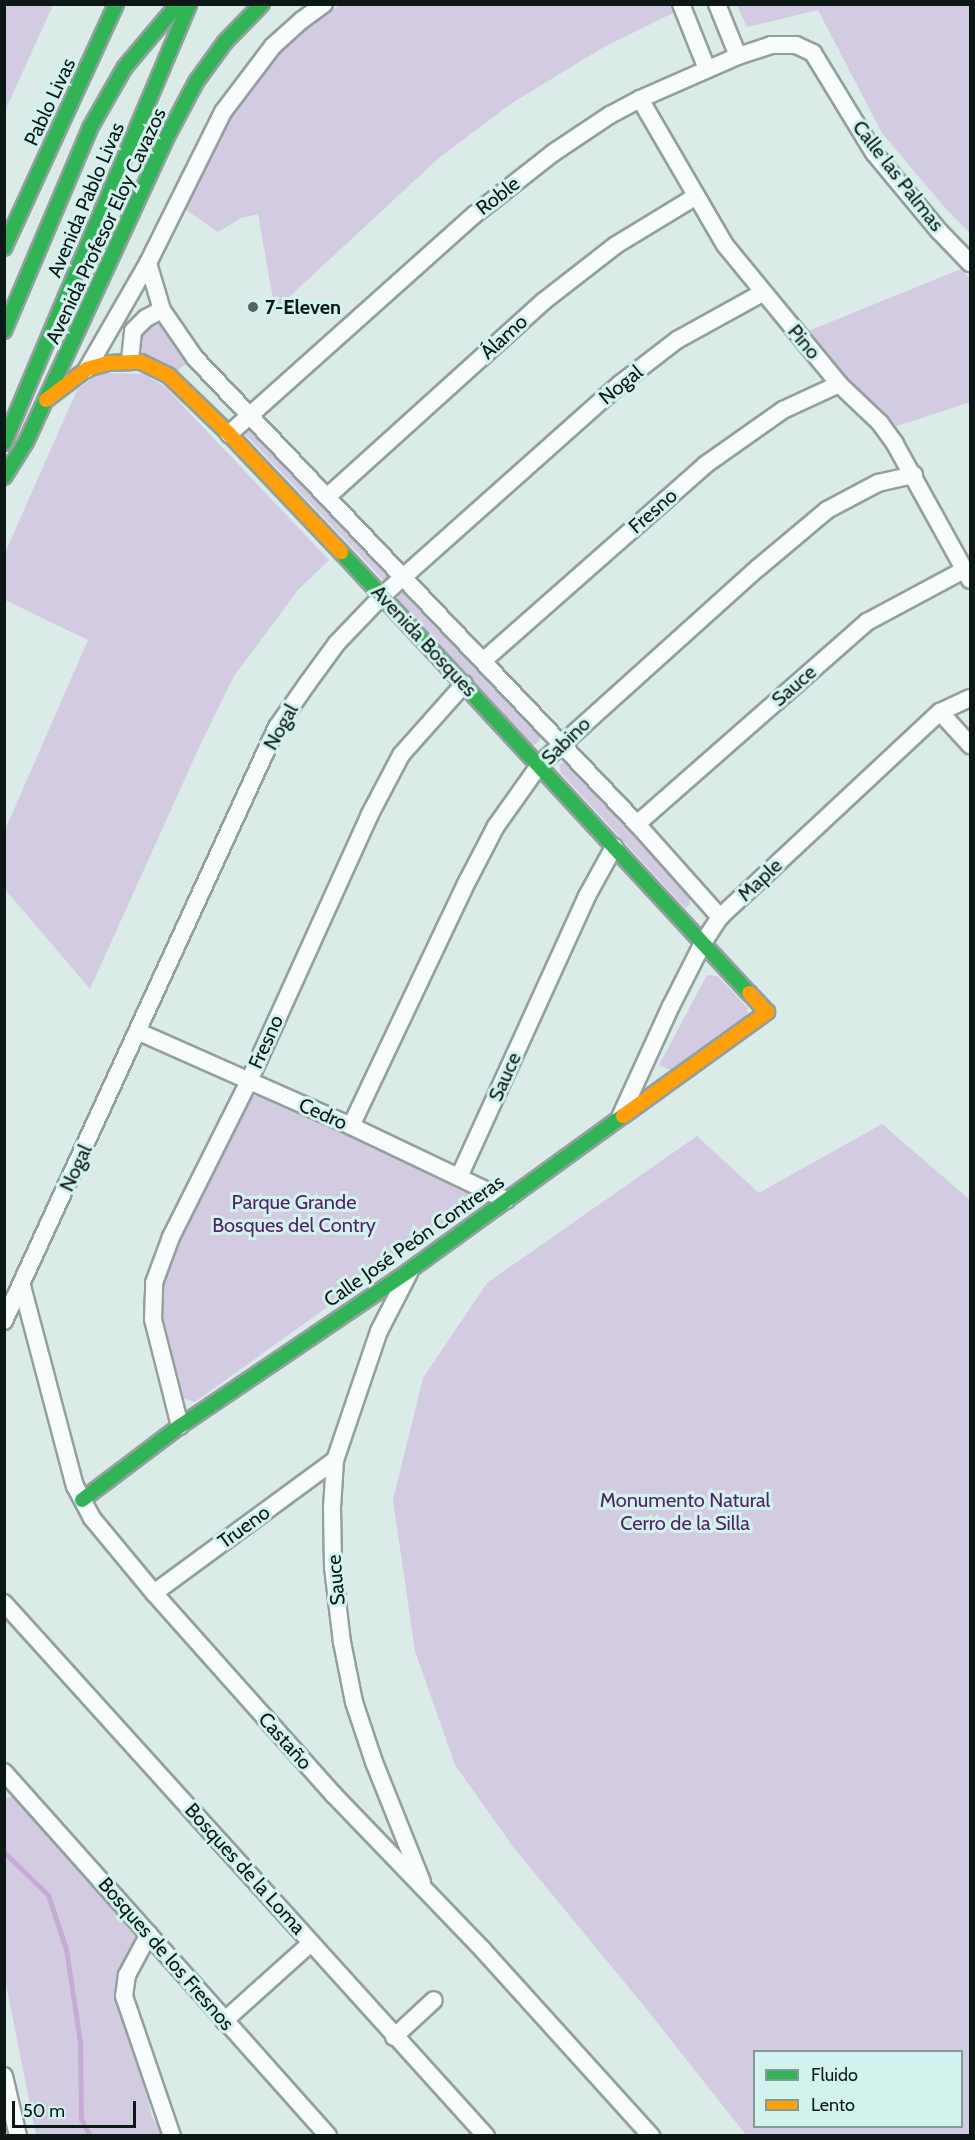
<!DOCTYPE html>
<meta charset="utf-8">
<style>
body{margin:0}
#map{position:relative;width:975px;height:2140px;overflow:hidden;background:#daebe8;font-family:Cabin,sans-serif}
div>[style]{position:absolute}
.green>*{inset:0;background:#d3cbe1}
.stream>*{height:5px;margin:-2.5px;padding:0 2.5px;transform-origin:2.5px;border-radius:2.5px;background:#c4acd6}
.roads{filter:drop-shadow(2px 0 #92a09e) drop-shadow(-2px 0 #92a09e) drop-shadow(0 2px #92a09e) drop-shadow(0 -2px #92a09e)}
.street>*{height:16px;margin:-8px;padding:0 8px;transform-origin:8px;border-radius:8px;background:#f9fcfc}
.fast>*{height:14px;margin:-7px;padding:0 7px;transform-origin:7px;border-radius:7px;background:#30b455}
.slow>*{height:14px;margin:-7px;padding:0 7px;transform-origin:7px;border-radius:7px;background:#ff9f0a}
.dots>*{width:16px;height:16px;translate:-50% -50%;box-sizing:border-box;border:3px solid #d2f3ed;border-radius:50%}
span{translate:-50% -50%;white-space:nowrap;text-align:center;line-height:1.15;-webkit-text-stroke:6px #d2f3ed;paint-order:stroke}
.street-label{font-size:20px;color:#0c1816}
.poi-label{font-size:20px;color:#0c1816;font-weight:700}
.left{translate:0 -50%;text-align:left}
.park-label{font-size:20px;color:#55216b}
.frame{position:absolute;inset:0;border:6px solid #0c1816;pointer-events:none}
.legend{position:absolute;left:753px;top:2050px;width:210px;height:78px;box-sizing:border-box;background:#d2f3ed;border:2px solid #839b97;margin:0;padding:8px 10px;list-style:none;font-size:18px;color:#0c1816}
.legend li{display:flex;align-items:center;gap:12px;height:30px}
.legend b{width:30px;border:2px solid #839b97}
.scale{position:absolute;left:12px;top:2101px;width:124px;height:27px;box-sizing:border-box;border:3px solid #0c1816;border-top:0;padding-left:8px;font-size:18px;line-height:21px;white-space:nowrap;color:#0c1816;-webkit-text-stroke:4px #d2f3ed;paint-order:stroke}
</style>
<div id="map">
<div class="green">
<i style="clip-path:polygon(5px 4px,53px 5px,5px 111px,4px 5px)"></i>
<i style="clip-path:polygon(340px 5px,672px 5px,675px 12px,604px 47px,512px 103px,440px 157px,275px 310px,258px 214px,241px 218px,218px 232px,185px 209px,212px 148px,246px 94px,277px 56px,313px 23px)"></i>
<i style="clip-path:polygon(737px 5px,970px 5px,970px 233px,947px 210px,882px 133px,818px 10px,747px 27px)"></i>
<i style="clip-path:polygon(961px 269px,970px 279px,970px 402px,894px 427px,806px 332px)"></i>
<i style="clip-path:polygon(155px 321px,160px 322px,175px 348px,189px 361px,177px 371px,134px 347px,136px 338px)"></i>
<i style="clip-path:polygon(99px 373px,143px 374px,164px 386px,329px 560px,298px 590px,234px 676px,202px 741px,90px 989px,4px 888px,5px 830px,88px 640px,5px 600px,5px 553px,77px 390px)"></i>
<i style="clip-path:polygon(247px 426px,252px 427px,387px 571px,390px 578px,387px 584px,244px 433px)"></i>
<i style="clip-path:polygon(405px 591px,541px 732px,540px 740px,536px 744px,531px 745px,397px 599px,399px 594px)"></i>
<i style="clip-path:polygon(565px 763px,690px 896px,690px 905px,685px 908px,561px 773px,559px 764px)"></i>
<i style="clip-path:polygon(707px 975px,717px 976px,748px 1008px,747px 1015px,670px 1070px,659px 1065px)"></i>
<i style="clip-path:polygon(258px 1094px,473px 1194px,471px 1204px,195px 1402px,183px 1398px,161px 1319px,162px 1281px,174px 1248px,243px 1102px)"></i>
<i style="clip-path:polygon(evenodd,882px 1124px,970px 1200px,970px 2135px,746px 2135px,648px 2011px,514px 1848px,455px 1765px,415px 1651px,393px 1500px,423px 1378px,487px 1283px,697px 1136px,759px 1193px,882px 1124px,754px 2052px,962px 2052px,962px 2126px,754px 2126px,754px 2052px)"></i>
<i style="clip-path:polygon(21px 1796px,146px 1934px,122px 1992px,152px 2117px,166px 2135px,36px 2135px,5px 1979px,4px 1798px)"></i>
</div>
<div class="stream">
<i style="left:4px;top:1852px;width:62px;rotate:44.3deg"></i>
<i style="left:48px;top:1895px;width:57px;rotate:71.6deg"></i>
<i style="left:66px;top:1949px;width:94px;rotate:81.4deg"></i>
<i style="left:80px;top:2042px;width:77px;rotate:89.3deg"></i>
<i style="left:81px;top:2119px;width:19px;rotate:62deg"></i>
</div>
<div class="roads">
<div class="street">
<i style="left:681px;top:4px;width:70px;rotate:68.2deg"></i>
<i style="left:717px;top:4px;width:56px;rotate:68deg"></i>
<i style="left:640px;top:99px;width:169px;rotate:59.8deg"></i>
<i style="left:725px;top:245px;width:180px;rotate:50.6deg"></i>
<i style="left:839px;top:384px;width:57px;rotate:43.6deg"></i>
<i style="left:880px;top:423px;width:26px;rotate:54deg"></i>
<i style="left:895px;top:444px;width:155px;rotate:61.1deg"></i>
<i style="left:148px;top:263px;width:49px;rotate:73.4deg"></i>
<i style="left:162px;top:310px;width:58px;rotate:55.5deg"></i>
<i style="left:195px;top:358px;width:642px;rotate:46.51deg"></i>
<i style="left:637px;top:824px;width:125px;rotate:48.3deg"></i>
<i style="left:130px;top:360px;width:29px;rotate:-84deg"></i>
<i style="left:133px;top:331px;width:18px;rotate:-45deg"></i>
<i style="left:146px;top:318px;width:18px;rotate:-27deg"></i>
<i style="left:87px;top:369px;width:122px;rotate:-60.1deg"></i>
<i style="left:148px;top:263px;width:169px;rotate:-63.6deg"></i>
<i style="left:223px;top:112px;width:83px;rotate:-52.9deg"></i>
<i style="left:273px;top:46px;width:39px;rotate:-42deg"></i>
<i style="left:302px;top:20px;width:27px;rotate:-36deg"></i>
<i style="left:229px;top:434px;width:329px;rotate:-41.8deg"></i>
<i style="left:474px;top:215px;width:100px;rotate:-38.1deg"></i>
<i style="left:553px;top:153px;width:69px;rotate:-33.7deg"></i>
<i style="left:610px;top:115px;width:34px;rotate:-28deg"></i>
<i style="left:640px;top:99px;width:107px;rotate:-23.7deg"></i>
<i style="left:738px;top:56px;width:35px;rotate:-18deg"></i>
<i style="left:771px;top:45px;width:25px"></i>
<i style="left:796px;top:45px;width:19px;rotate:25deg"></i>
<i style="left:813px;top:53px;width:117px;rotate:58.6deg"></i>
<i style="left:874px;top:153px;width:102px;rotate:50.2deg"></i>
<i style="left:939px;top:231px;width:45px;rotate:45.9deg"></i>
<i style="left:327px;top:497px;width:292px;rotate:-42.1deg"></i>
<i style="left:544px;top:301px;width:91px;rotate:-37.9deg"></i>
<i style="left:616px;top:245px;width:92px;rotate:-31.3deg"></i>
<i style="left:483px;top:661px;width:296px;rotate:-41.4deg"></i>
<i style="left:705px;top:465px;width:95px;rotate:-35.2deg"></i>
<i style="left:783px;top:410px;width:62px;rotate:-24.9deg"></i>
<i style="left:940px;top:712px;width:45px;rotate:47.7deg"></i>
<i style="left:637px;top:824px;width:306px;rotate:-41.3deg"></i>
<i style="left:867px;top:622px;width:112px;rotate:-28.2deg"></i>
<i style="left:139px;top:1032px;width:232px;rotate:23.9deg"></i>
<i style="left:351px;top:1126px;width:172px;rotate:25.5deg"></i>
<i style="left:621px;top:1115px;width:120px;rotate:-65.4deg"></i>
<i style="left:671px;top:1006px;width:71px;rotate:-63.1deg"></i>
<i style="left:703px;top:943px;width:31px;rotate:-57deg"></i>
<i style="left:720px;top:917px;width:301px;rotate:-43deg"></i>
<i style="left:940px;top:712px;width:33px;rotate:-25deg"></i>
<i style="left:351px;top:1126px;width:272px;rotate:-64.6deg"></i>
<i style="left:468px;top:880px;width:61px;rotate:-62.6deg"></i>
<i style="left:496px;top:826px;width:76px;rotate:-54.6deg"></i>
<i style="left:540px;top:764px;width:293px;rotate:-42deg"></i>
<i style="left:758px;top:568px;width:90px;rotate:-40deg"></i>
<i style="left:827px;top:510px;width:58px;rotate:-27.9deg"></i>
<i style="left:878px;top:483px;width:37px;rotate:-13deg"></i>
<i style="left:459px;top:1177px;width:309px;rotate:-65.5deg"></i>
<i style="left:587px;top:896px;width:56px;rotate:-61.1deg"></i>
<i style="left:409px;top:1273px;width:65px;rotate:117.3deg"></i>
<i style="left:379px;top:1331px;width:136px;rotate:108.8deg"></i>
<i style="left:335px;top:1460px;width:48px;rotate:93.6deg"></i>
<i style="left:332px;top:1508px;width:59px;rotate:89deg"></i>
<i style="left:333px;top:1567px;width:76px;rotate:83.2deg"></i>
<i style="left:342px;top:1642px;width:61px;rotate:78.7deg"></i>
<i style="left:354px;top:1702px;width:63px;rotate:71.6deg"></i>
<i style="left:374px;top:1762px;width:129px;rotate:68.2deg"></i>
<i style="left:22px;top:1286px;width:207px;rotate:75.2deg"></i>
<i style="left:75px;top:1486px;width:36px;rotate:62deg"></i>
<i style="left:92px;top:1518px;width:97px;rotate:50.4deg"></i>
<i style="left:154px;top:1593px;width:271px;rotate:48.3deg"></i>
<i style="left:334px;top:1795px;width:215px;rotate:46.1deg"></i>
<i style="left:483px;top:1950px;width:251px;rotate:47.9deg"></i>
<i style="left:4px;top:1321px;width:654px;rotate:-65.32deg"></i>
<i style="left:277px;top:727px;width:52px;rotate:-55.1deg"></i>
<i style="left:307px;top:684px;width:51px;rotate:-53.8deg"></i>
<i style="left:337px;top:643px;width:65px;rotate:-46.2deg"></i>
<i style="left:382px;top:596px;width:319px;rotate:-41.7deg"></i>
<i style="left:620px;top:384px;width:72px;rotate:-37.7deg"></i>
<i style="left:677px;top:340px;width:97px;rotate:-28.9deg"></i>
<i style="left:180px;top:1426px;width:110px;rotate:-104.2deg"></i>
<i style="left:153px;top:1319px;width:36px;rotate:-88deg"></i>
<i style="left:154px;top:1283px;width:49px;rotate:-69.7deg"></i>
<i style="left:171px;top:1237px;width:174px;rotate:-63.4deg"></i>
<i style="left:249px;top:1081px;width:291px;rotate:-65.6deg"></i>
<i style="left:369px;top:816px;width:69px;rotate:-62.3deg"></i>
<i style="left:401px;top:755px;width:95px;rotate:-48.4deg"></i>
<i style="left:154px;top:1593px;width:225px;rotate:-36.3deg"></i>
<i style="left:4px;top:1603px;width:719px;rotate:47.88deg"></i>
<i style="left:4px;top:1772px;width:487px;rotate:48.3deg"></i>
<i style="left:149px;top:1934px;width:47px;rotate:118.2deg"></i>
<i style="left:127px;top:1975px;width:21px;rotate:98deg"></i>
<i style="left:124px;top:1996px;width:148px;rotate:71.1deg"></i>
<i style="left:224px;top:2021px;width:117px;rotate:-41.9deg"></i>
<i style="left:394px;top:2037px;width:54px;rotate:-42.8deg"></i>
<i style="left:4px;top:2076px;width:62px;rotate:76.9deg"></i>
</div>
<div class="fast">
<i style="left:4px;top:248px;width:268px;rotate:-65.3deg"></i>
<i style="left:4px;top:331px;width:220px;rotate:-67deg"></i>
<i style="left:90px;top:128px;width:70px;rotate:-60.2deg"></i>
<i style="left:125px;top:67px;width:82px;rotate:-49.9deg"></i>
<i style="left:4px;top:443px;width:476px;rotate:-67.1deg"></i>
<i style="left:4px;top:477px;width:41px;rotate:-57.8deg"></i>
<i style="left:26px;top:442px;width:340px;rotate:-65.2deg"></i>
<i style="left:169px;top:133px;width:58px;rotate:-62.1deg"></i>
<i style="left:196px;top:82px;width:49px;rotate:-54.1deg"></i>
<i style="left:225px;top:42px;width:53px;rotate:-45.8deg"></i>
<i style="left:341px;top:552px;width:601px;rotate:47.23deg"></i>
<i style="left:82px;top:1500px;width:123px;rotate:-37.1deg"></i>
<i style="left:180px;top:1426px;width:278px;rotate:-34.1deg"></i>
<i style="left:410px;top:1270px;width:263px;rotate:-35.9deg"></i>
</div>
<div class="slow">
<i style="left:46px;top:400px;width:51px;rotate:-37.1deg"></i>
<i style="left:87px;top:369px;width:22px;rotate:-16deg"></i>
<i style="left:108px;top:363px;width:33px;rotate:-2deg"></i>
<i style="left:141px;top:362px;width:30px;rotate:26deg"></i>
<i style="left:168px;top:375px;width:85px;rotate:44deg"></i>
<i style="left:229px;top:434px;width:163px;rotate:46.5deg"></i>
<i style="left:623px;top:1116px;width:178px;rotate:-35.8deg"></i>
<i style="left:767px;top:1012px;width:26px;rotate:-133deg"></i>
</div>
</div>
<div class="dots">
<i style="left:253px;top:307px;background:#546260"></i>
</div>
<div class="street-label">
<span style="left:50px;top:102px;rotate:-65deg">Pablo Livas</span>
<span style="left:898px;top:176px;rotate:52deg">Calle las Palmas</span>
<span style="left:498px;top:196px;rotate:-38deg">Roble</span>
<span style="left:86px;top:200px;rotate:-67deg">Avenida Pablo Livas</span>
<span style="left:106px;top:226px;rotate:-65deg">Avenida Profesor Eloy Cavazos</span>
<span style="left:504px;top:337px;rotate:-42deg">Álamo</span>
<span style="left:804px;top:342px;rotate:50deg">Pino</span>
<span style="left:621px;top:385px;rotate:-39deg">Nogal</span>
<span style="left:653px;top:511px;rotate:-41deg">Fresno</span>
<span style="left:424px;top:641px;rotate:47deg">Avenida Bosques</span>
<span style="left:794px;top:686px;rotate:-41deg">Sauce</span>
<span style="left:281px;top:727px;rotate:-61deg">Nogal</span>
<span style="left:566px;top:741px;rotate:-44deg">Sabino</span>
<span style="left:760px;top:880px;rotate:-43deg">Maple</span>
<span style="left:266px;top:1042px;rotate:-66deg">Fresno</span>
<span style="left:505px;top:1077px;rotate:-66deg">Sauce</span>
<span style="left:323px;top:1114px;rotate:24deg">Cedro</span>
<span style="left:76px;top:1168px;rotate:-65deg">Nogal</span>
<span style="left:414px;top:1241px;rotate:-35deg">Calle José Peón Contreras</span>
<span style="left:244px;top:1527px;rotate:-36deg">Trueno</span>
<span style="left:336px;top:1580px;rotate:-95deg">Sauce</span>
<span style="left:285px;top:1741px;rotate:48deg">Castaño</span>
<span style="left:245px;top:1869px;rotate:48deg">Bosques de la Loma</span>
<span style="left:166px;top:1954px;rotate:49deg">Bosques de los Fresnos</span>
</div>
<div class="poi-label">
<span class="left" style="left:265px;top:307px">7-Eleven</span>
</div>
<div class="park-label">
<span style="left:294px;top:1214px">Parque Grande<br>Bosques del Contry</span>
<span style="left:685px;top:1512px">Monumento Natural<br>Cerro de la Silla</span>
</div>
<div class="frame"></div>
<ul class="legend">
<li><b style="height:8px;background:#30b455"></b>Fluido</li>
<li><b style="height:8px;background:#ff9f0a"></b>Lento</li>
</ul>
<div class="scale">50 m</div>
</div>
